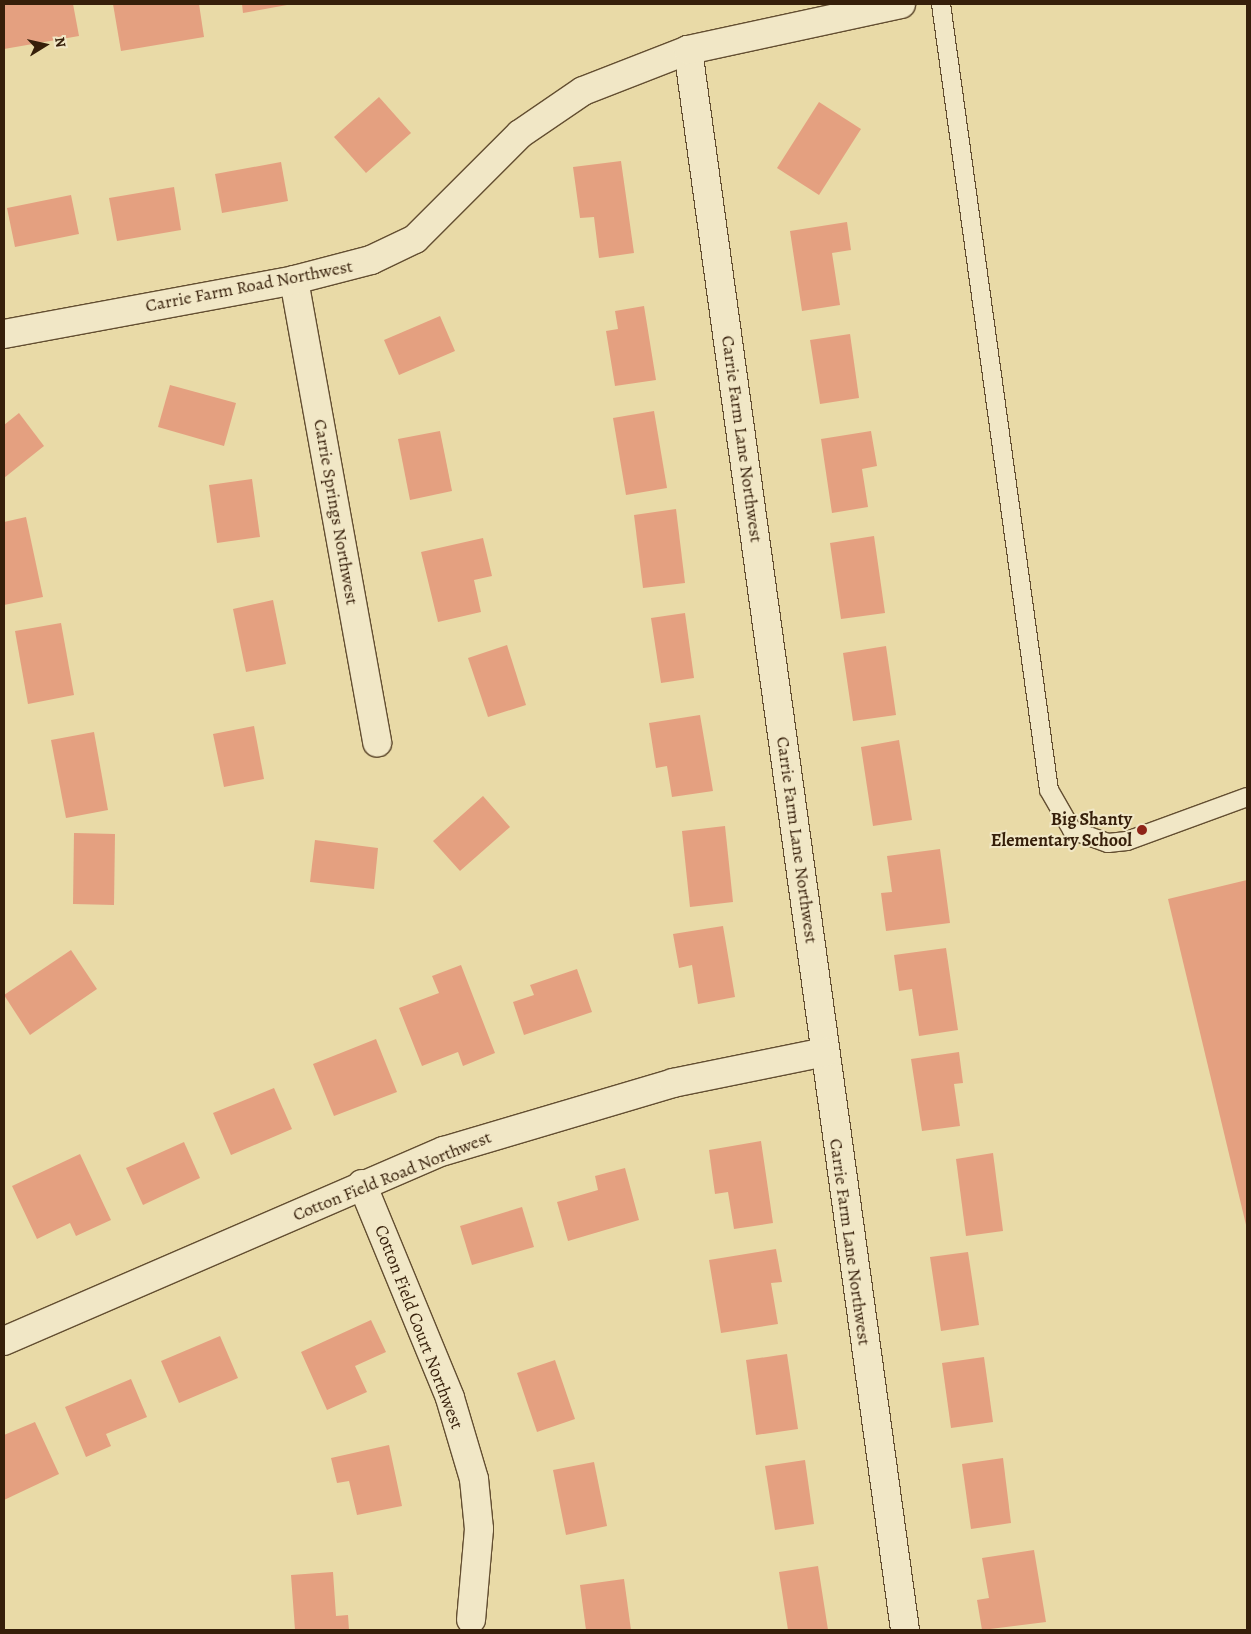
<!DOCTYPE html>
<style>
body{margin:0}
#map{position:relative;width:1251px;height:1634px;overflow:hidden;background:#e9daa7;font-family:Alegreya,serif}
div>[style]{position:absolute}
.building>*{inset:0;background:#e4a080}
.roads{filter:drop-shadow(1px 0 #634e31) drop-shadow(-1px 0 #634e31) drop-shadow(0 1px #634e31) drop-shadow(0 -1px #634e31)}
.service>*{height:18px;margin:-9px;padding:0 9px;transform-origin:9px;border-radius:9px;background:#f1e7c6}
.minor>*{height:28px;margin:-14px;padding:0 14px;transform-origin:14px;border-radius:14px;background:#f1e7c6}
.dots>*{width:14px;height:14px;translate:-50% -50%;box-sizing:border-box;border:2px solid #f1e7c6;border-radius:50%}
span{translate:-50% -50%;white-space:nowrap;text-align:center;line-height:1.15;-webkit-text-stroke:4px #f1e7c6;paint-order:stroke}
.street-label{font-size:18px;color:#361f0a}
.poi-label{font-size:18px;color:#361f0a;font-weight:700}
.right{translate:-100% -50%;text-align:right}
.frame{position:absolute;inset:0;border:5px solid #361f0a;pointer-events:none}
.north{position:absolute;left:20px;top:20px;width:50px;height:50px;-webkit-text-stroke:4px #f1e7c6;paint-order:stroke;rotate:80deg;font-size:14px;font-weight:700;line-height:20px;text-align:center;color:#361f0a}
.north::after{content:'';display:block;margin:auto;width:18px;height:22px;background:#361f0a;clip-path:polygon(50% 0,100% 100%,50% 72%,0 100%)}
</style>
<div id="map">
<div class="building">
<i style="clip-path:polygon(4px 4px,73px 4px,79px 36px,4px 49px)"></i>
<i style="clip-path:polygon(113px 4px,199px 4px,204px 37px,121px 51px)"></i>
<i style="clip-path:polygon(242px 4px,287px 4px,287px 5px,243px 13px)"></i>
<i style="clip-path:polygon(379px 97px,411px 133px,366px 173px,334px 137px)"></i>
<i style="clip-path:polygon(819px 102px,861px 129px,819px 195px,777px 168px)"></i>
<i style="clip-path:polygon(621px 161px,634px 253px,599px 258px,594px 217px,580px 218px,573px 167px)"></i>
<i style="clip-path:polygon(281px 162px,288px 201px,222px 213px,215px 174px)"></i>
<i style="clip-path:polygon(174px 187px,181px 230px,117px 241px,109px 198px)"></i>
<i style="clip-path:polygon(71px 195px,79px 234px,15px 247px,7px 208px)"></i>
<i style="clip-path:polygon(847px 222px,851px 250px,832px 253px,840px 305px,802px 311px,790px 231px)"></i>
<i style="clip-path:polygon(644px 306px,656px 380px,615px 386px,606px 331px,618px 329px,615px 311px)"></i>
<i style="clip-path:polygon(440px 316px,455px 351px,399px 375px,384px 340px)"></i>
<i style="clip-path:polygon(850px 334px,859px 398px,820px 404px,810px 340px)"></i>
<i style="clip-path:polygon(170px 385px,236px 403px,224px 446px,158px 427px)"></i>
<i style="clip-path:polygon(654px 411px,667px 488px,626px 495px,613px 418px)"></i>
<i style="clip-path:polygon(19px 413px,44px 446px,4px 478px,4px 425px)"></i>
<i style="clip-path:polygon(440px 431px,452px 491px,410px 500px,398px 439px)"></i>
<i style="clip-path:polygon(871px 431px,877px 466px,862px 469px,868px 507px,832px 513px,821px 439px)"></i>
<i style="clip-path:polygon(252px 479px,260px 537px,217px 543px,209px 485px)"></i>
<i style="clip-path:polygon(676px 509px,685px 583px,643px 588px,634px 515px)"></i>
<i style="clip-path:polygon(26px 517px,43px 597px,4px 605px,4px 522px)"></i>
<i style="clip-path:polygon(874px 536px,885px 613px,841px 619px,830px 543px)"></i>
<i style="clip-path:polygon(483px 538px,492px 576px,474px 580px,481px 612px,438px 622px,421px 552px)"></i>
<i style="clip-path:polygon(273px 600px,286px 664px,246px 672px,233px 609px)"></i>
<i style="clip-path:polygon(685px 613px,694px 678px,661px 683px,651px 618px)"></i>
<i style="clip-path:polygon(61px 623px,74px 695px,28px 704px,15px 631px)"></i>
<i style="clip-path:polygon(507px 645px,526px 705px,488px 717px,468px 658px)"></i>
<i style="clip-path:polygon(886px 646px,896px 715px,853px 721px,843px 653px)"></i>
<i style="clip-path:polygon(700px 715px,713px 791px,672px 797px,667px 766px,656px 768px,649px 723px)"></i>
<i style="clip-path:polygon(254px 726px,264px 779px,224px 787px,213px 734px)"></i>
<i style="clip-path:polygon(94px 732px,108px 810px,66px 818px,51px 740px)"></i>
<i style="clip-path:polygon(899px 740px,912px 820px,873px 826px,861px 747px)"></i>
<i style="clip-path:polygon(483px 796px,510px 827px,460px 871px,433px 841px)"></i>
<i style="clip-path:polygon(725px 826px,733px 902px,690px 907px,682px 831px)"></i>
<i style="clip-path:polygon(74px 833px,115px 834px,114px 905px,73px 904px)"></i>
<i style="clip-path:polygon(315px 840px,378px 848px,374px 889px,310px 882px)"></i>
<i style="clip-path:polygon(940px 849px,950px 923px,886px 931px,881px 893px,892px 892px,887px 856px)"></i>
<i style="clip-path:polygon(1247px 880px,1247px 1229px,1168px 899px)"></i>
<i style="clip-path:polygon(723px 926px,735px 997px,698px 1004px,692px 965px,679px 968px,673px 934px)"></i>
<i style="clip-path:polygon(946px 948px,958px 1030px,919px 1036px,912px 989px,899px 991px,894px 955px)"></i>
<i style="clip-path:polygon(71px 950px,97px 989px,30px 1035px,4px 995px)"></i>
<i style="clip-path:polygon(461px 965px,495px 1053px,463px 1066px,458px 1052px,422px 1066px,399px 1008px,439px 993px,432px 976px)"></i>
<i style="clip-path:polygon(577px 969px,592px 1012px,524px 1035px,513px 1002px,534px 995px,530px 985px)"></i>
<i style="clip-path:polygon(376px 1039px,397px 1092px,334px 1116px,313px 1064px)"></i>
<i style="clip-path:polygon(959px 1052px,963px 1083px,954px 1084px,960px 1126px,922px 1131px,911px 1059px)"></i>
<i style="clip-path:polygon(274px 1088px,292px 1129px,231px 1155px,213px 1113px)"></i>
<i style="clip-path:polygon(761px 1141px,773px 1223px,734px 1229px,728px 1192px,715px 1194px,709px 1150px)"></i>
<i style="clip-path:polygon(184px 1142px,200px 1178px,143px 1205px,126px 1168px)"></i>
<i style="clip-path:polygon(993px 1153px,1003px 1231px,966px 1236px,956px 1159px)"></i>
<i style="clip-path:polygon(80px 1154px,111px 1220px,76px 1236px,70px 1223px,37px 1239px,12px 1186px)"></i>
<i style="clip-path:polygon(625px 1168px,639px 1220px,568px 1241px,557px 1202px,598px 1190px,595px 1176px)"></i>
<i style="clip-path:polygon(522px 1207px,534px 1247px,472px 1265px,460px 1226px)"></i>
<i style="clip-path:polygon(776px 1249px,782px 1282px,771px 1283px,778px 1324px,721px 1333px,709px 1260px)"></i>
<i style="clip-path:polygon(968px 1252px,979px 1325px,941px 1331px,930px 1257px)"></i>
<i style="clip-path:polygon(371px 1320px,386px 1352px,355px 1366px,367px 1392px,327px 1410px,301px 1352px)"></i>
<i style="clip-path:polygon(220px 1336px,238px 1378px,179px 1403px,161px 1361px)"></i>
<i style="clip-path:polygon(787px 1354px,798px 1429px,756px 1435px,746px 1360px)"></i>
<i style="clip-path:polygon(984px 1357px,993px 1422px,951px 1428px,942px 1363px)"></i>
<i style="clip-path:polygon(555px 1360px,575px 1419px,537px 1432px,517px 1373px)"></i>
<i style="clip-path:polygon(131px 1379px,147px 1417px,106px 1434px,111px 1446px,86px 1457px,65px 1407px)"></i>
<i style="clip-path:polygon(35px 1422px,59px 1474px,4px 1500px,4px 1435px)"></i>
<i style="clip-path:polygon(389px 1445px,402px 1506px,357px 1515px,349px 1481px,337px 1483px,331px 1458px)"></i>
<i style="clip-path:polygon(1003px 1458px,1011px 1523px,971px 1529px,962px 1464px)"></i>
<i style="clip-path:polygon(805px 1460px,814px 1524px,775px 1530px,765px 1466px)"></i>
<i style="clip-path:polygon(594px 1462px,607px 1526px,566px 1535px,553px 1470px)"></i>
<i style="clip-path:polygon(1034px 1550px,1046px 1622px,982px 1630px,977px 1600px,989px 1598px,982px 1558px)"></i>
<i style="clip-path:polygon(818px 1566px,828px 1630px,788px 1630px,779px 1572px)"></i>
<i style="clip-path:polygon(333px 1572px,336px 1616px,348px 1615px,349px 1630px,295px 1630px,291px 1575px)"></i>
<i style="clip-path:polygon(624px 1579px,631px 1630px,586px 1630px,580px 1585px)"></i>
</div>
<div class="roads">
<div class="service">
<i style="left:941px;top:4px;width:793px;rotate:82.18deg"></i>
<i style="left:1049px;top:790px;width:46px;rotate:60.1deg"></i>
<i style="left:1072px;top:830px;width:38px;rotate:20deg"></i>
<i style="left:1108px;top:843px;width:19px;rotate:-6deg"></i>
<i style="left:1127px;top:841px;width:128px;rotate:-20.1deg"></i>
</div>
<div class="minor">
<i style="left:688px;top:50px;width:1595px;rotate:82.18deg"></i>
<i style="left:294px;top:280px;width:470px;rotate:79.8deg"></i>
<i style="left:4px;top:334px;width:295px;rotate:-10.5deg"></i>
<i style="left:294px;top:280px;width:80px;rotate:-14.6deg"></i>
<i style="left:371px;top:260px;width:49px;rotate:-25.5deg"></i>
<i style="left:415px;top:239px;width:148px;rotate:-45deg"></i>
<i style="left:520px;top:134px;width:76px;rotate:-34.3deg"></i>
<i style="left:583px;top:91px;width:113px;rotate:-21.3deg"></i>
<i style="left:688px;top:50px;width:218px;rotate:-12.2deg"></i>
<i style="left:362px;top:1184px;width:231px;rotate:67.6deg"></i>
<i style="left:450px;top:1398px;width:84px;rotate:73.5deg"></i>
<i style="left:474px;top:1479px;width:50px;rotate:84.3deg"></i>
<i style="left:479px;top:1529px;width:91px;rotate:95deg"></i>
<i style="left:4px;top:1341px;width:479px;rotate:-23.4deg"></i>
<i style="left:444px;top:1151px;width:239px;rotate:-16.5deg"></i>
<i style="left:673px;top:1083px;width:155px;rotate:-11.5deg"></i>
</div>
</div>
<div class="dots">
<i style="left:1142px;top:830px;background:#8f2418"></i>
</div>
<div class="street-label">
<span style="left:249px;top:286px;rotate:-11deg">Carrie Farm Road Northwest</span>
<span style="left:742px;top:439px;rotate:82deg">Carrie Farm Lane Northwest</span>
<span style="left:336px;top:512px;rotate:80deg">Carrie Springs Northwest</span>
<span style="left:797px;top:840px;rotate:82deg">Carrie Farm Lane Northwest</span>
<span style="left:392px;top:1176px;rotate:-22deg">Cotton Field Road Northwest</span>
<span style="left:850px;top:1242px;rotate:82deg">Carrie Farm Lane Northwest</span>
<span style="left:419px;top:1327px;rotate:69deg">Cotton Field Court Northwest</span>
</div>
<div class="poi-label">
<span class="right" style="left:1132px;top:830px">Big Shanty<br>Elementary School</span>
</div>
<div class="frame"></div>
<div class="north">N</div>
</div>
